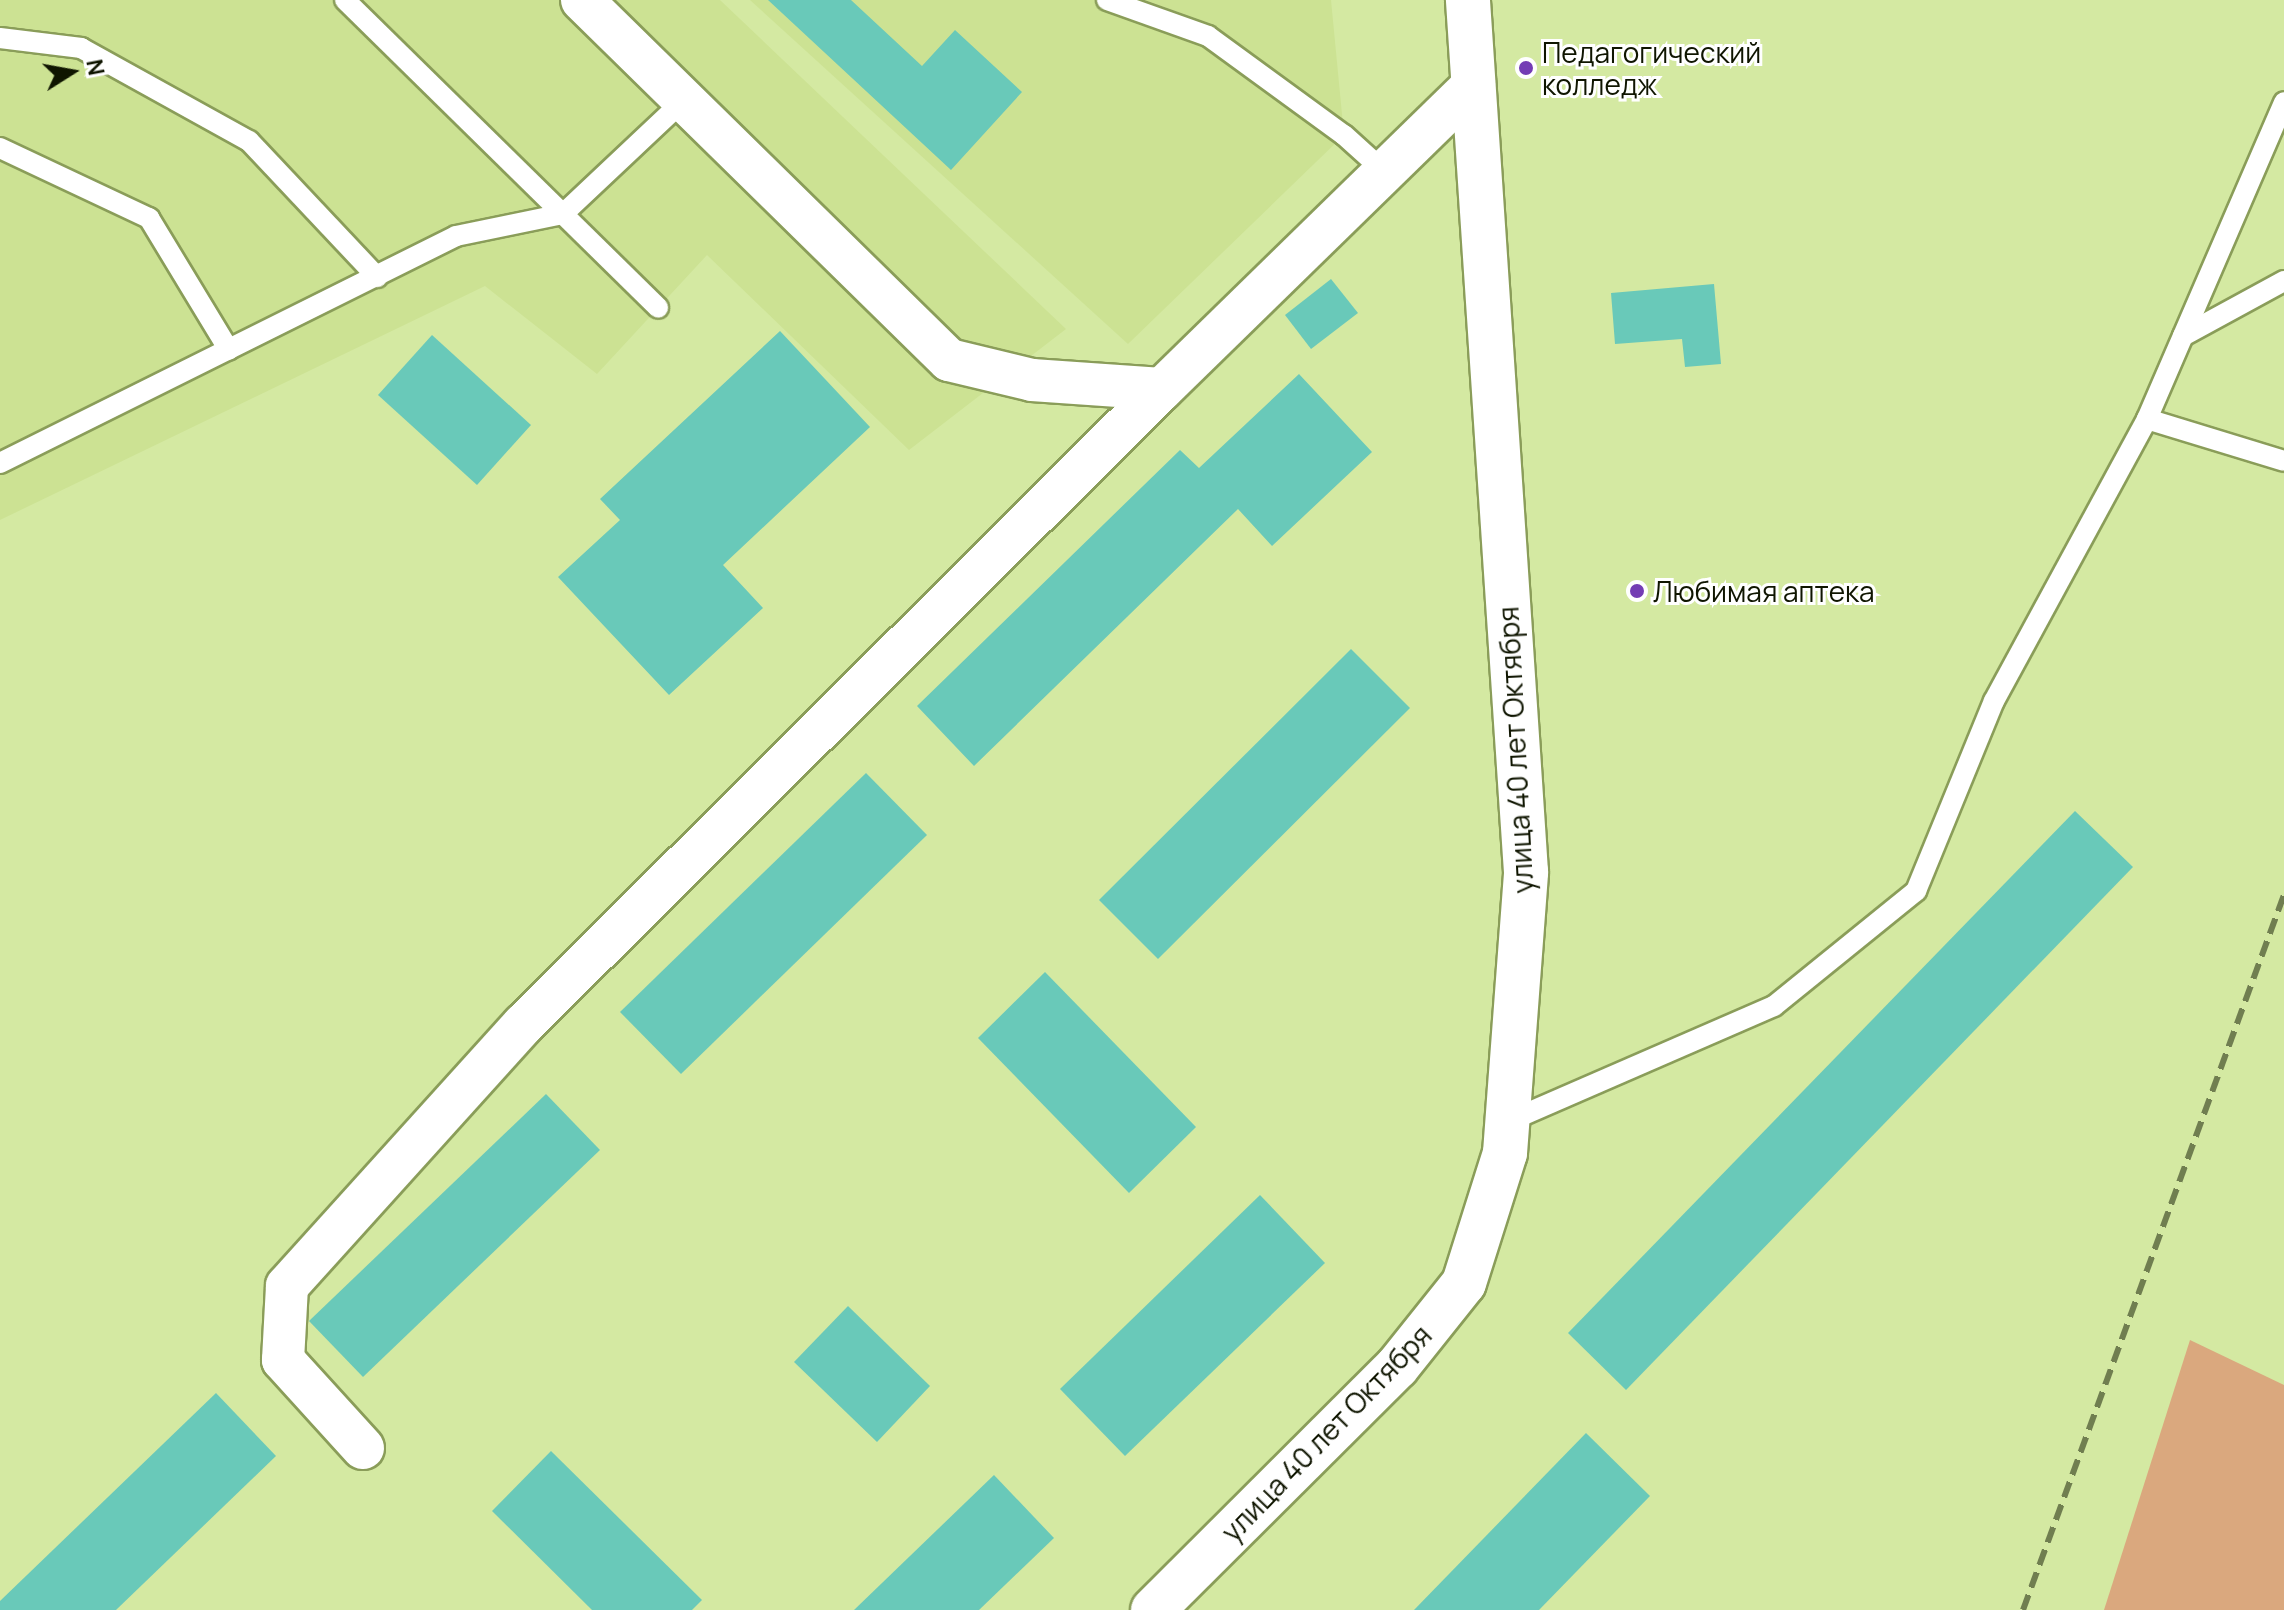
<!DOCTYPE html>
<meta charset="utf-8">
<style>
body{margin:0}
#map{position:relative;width:2284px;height:1610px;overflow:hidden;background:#d4e9a2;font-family:Manrope,sans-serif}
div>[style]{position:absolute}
.built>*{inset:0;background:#cce293}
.green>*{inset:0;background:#daa87e}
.building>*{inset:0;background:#69c9b9}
.roads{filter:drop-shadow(2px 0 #8a9d59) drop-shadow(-2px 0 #8a9d59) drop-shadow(0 2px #8a9d59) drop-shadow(0 -2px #8a9d59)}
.service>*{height:20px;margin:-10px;padding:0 10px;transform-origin:10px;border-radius:10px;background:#fff}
.minor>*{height:42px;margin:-21px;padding:0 21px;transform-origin:21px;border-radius:21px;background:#fff}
.primary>*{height:44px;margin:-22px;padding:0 22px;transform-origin:22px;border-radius:22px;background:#fff}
.rail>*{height:6px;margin-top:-3px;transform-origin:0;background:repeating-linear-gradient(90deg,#707e50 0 16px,transparent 0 24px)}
.dots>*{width:22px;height:22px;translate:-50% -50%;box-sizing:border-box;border:4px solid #fff;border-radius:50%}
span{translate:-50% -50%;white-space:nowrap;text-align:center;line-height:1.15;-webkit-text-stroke:6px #fff;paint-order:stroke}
.poi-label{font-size:28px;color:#0f1500}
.left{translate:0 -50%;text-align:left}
.street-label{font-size:28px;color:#0f1500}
.north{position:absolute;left:32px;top:32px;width:80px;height:80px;-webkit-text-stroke:6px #fff;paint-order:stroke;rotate:79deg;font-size:22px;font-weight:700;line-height:32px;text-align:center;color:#0f1500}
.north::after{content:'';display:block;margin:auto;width:28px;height:36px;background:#0f1500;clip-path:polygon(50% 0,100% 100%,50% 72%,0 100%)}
</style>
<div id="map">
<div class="built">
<i style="clip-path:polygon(0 0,720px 0,1066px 329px,909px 450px,707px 255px,597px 374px,485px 286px,0 520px)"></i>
<i style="clip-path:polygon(750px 0,1331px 0,1344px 135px,1128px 344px)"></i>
</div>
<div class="green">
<i style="clip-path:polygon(2190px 1340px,2284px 1385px,2284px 1610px,2104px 1610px)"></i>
</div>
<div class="building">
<i style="clip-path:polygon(768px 0,851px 0,922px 66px,955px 30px,1022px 92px,951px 170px)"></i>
<i style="clip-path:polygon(1331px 279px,1358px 313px,1311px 349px,1285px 315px)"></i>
<i style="clip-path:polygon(1714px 284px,1721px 364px,1685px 367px,1682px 339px,1615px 344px,1611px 293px)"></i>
<i style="clip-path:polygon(780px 331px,870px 427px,723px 565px,763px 608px,669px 695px,558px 577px,620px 520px,600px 499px)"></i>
<i style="clip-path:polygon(432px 335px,531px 425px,477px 485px,378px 395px)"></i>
<i style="clip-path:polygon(1299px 374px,1372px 452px,1272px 546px,1238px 509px,974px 766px,917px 706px,1180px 450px,1199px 468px)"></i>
<i style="clip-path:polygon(1351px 649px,1410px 708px,1158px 959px,1099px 900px)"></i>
<i style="clip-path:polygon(866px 773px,927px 835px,681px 1074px,620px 1012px)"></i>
<i style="clip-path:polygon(2075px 811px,2133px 867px,1626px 1390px,1568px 1333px)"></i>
<i style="clip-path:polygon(1045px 972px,1196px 1127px,1129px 1193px,978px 1038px)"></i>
<i style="clip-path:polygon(546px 1094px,600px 1150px,363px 1377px,309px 1321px)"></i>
<i style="clip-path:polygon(1260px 1195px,1325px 1263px,1125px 1456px,1060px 1389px)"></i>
<i style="clip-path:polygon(848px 1306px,930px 1386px,877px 1442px,794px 1362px)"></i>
<i style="clip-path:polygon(216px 1393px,276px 1456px,116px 1610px,0 1610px,0 1601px)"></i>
<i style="clip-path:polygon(1586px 1433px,1650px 1496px,1539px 1610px,1414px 1610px)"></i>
<i style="clip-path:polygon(551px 1451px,702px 1600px,692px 1610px,592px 1610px,492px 1511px)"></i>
<i style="clip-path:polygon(994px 1475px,1054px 1538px,979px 1610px,854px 1610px)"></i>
</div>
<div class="roads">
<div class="service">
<i style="left:345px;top:0;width:439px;rotate:44.5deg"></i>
<i style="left:1107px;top:0;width:107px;rotate:19.6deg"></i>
<i style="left:1208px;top:36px;width:168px;rotate:36.1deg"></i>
<i style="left:1344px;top:135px;width:55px;rotate:42.1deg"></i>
<i style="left:0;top:38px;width:82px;rotate:7deg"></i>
<i style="left:81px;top:48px;width:192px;rotate:29deg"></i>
<i style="left:249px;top:141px;width:187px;rotate:46.7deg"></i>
<i style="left:0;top:148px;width:165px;rotate:25.2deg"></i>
<i style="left:149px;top:218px;width:154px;rotate:58.8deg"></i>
<i style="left:2183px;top:336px;width:115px;rotate:-28.6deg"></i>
<i style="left:2147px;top:419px;width:345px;rotate:-66.6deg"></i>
<i style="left:0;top:463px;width:509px;rotate:-26.46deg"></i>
<i style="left:456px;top:236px;width:109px;rotate:-11.6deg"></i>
<i style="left:563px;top:214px;width:166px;rotate:-43.3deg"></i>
<i style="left:1507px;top:1122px;width:291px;rotate:-23.5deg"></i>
<i style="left:1774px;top:1006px;width:183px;rotate:-39deg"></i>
<i style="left:1916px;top:891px;width:205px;rotate:-67.7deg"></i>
<i style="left:1994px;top:701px;width:321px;rotate:-61.5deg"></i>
<i style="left:2147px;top:419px;width:143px;rotate:17deg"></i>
</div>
<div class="minor">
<i style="left:582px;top:0;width:514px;rotate:44.45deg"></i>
<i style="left:949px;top:360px;width:85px;rotate:13.5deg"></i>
<i style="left:1032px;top:380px;width:130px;rotate:4deg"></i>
<i style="left:1162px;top:389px;width:436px;rotate:-44.3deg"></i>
<i style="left:363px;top:1448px;width:119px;rotate:-132.3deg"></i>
<i style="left:283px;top:1360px;width:74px;rotate:-86.9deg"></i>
<i style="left:287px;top:1286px;width:352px;rotate:-47.9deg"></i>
<i style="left:523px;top:1025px;width:902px;rotate:-44.87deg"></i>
</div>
<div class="primary">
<i style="left:1153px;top:1610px;width:344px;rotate:-44.9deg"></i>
<i style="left:1397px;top:1367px;width:107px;rotate:-51.4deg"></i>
<i style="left:1464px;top:1283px;width:136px;rotate:-72.5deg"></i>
<i style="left:1505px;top:1153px;width:282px;rotate:-85.7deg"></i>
<i style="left:1526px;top:872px;width:874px;rotate:-93.81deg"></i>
</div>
</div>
<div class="rail">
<i style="left:2023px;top:1610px;width:761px;rotate:-69.95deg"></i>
</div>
<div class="dots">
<i style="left:1526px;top:68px;background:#743db4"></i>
<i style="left:1637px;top:591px;background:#743db4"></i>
</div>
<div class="poi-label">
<span class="left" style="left:1542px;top:68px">Педагогический<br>колледж</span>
<span class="left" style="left:1653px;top:591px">Любимая аптека</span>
</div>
<div class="street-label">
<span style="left:1515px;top:750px;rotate:-93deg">улица 40 лет Октября</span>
<span style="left:1326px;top:1433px;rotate:-46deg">улица 40 лет Октября</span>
</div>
<div class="north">N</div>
</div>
